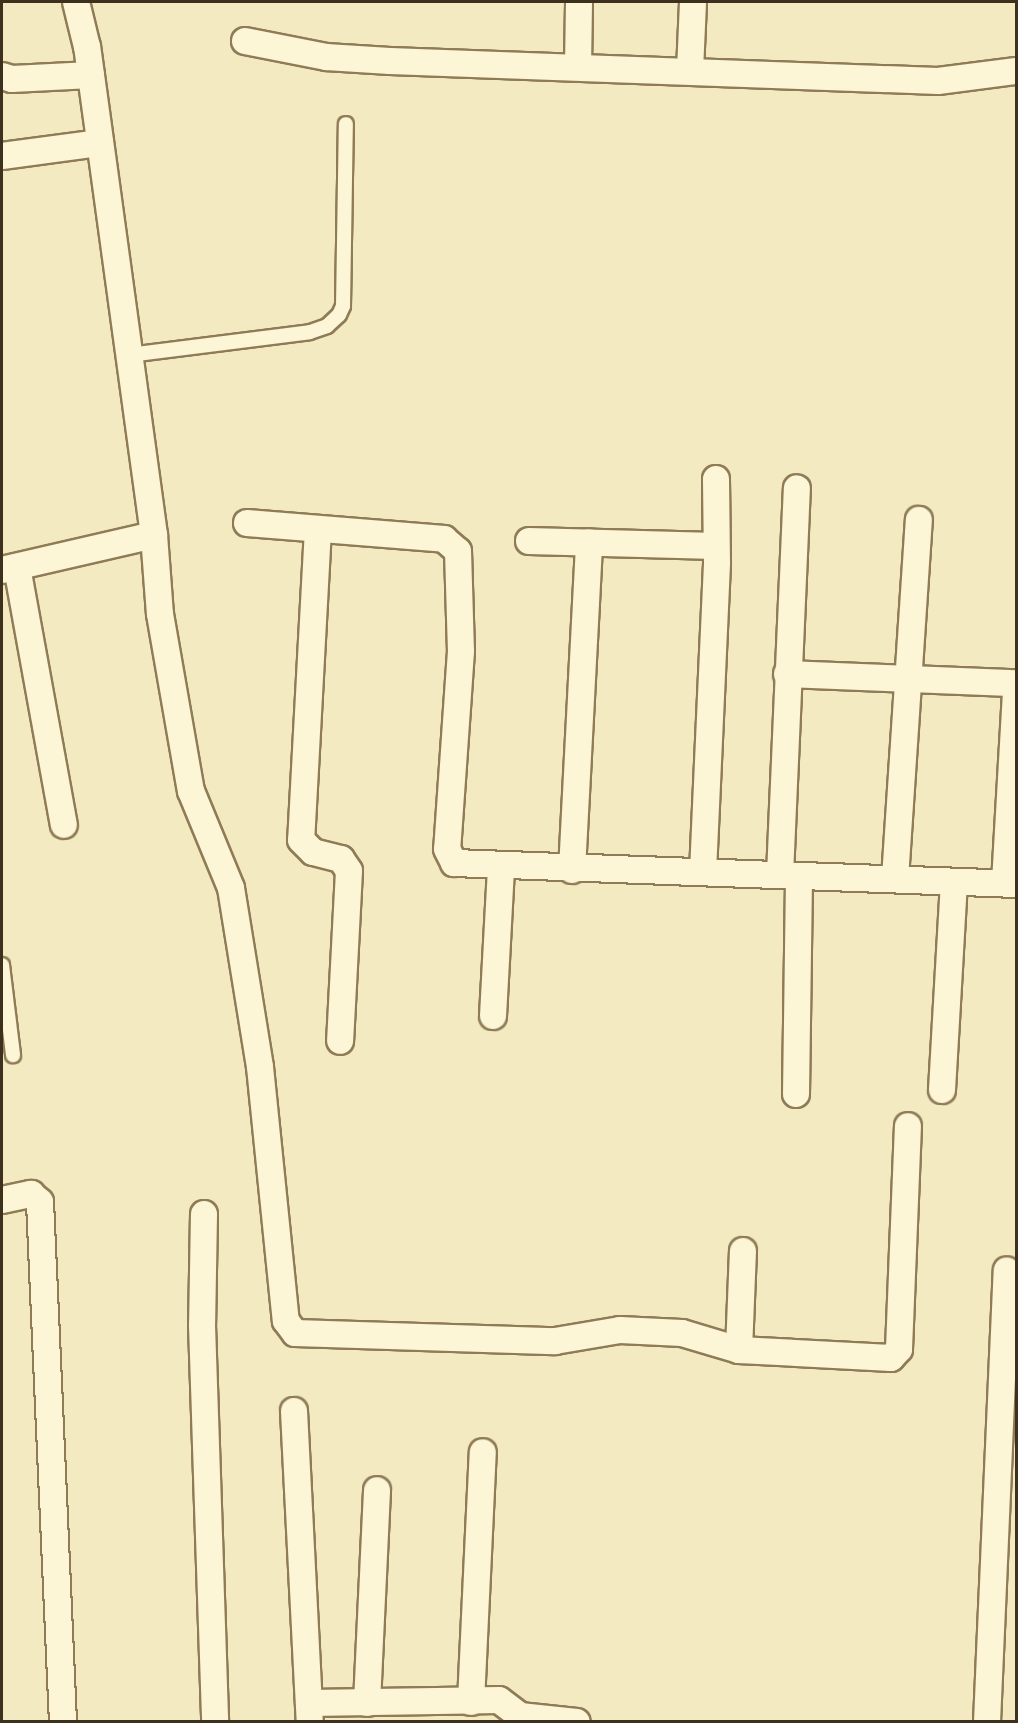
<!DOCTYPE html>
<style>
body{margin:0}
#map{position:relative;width:1018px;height:1723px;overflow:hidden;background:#f3eac2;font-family:"Times New Roman",serif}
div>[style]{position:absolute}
.roads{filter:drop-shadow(2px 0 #8f7b56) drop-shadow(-2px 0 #8f7b56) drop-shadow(0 2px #8f7b56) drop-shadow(0 -2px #8f7b56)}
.service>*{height:14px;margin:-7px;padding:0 7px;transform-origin:7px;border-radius:7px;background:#fcf5d6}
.minor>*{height:26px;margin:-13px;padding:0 13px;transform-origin:13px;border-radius:13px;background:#fcf5d6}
span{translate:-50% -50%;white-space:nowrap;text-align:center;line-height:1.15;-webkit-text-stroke:5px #f9f2d2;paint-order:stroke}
.frame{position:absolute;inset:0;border:3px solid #3d301c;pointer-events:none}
</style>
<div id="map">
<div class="roads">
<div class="service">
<i style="left:129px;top:355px;width:182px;rotate:-7.2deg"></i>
<i style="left:310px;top:332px;width:18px;rotate:-19deg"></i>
<i style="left:327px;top:326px;width:16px;rotate:-43deg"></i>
<i style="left:339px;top:315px;width:10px;rotate:-66deg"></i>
<i style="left:343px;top:306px;width:182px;rotate:-89.1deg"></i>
<i style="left:2px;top:965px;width:91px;rotate:83deg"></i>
</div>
<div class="minor">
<i style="left:245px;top:41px;width:83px;rotate:11.2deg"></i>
<i style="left:326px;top:57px;width:64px;rotate:3.6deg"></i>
<i style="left:390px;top:61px;width:548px;rotate:2.09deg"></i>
<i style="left:938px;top:81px;width:79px;rotate:-7.3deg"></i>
<i style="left:578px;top:67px;width:65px;rotate:-89.1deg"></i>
<i style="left:690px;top:71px;width:69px;rotate:-87.5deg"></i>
<i style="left:2px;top:76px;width:10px;rotate:17deg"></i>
<i style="left:12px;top:79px;width:79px;rotate:-2.9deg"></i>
<i style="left:2px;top:156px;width:99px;rotate:-7.6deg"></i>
<i style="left:247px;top:523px;width:198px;rotate:4.6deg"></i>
<i style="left:444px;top:539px;width:18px;rotate:41deg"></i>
<i style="left:458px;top:551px;width:100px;rotate:88.3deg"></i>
<i style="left:461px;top:651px;width:198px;rotate:94deg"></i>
<i style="left:447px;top:849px;width:16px;rotate:63deg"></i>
<i style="left:454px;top:863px;width:562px;rotate:2.14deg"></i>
<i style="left:318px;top:529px;width:311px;rotate:93.1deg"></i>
<i style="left:301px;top:840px;width:17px;rotate:45deg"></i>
<i style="left:313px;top:852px;width:29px;rotate:14deg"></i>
<i style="left:341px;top:859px;width:14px;rotate:56deg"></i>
<i style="left:349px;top:871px;width:170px;rotate:93deg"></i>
<i style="left:154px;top:535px;width:79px;rotate:85.7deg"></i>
<i style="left:160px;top:614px;width:180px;rotate:80.1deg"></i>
<i style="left:191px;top:791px;width:105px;rotate:67.6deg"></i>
<i style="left:231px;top:888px;width:181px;rotate:80.8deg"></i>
<i style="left:260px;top:1067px;width:255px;rotate:84.2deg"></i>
<i style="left:286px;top:1321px;width:15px;rotate:53deg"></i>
<i style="left:295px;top:1333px;width:260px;rotate:1.8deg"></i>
<i style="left:555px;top:1341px;width:66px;rotate:-9.6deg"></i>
<i style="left:620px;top:1330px;width:62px;rotate:2.8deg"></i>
<i style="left:682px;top:1333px;width:59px;rotate:16.6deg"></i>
<i style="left:739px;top:1350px;width:152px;rotate:3deg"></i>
<i style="left:891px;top:1358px;width:12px;rotate:-48deg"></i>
<i style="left:899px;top:1349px;width:223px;rotate:-87.7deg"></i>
<i style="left:529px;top:541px;width:187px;rotate:1.5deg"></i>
<i style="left:17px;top:567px;width:262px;rotate:79.7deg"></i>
<i style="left:2px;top:570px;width:156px;rotate:-13deg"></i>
<i style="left:154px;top:535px;width:493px;rotate:-97.8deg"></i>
<i style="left:87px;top:47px;width:46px;rotate:-103.7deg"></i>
<i style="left:787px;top:674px;width:229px;rotate:2.3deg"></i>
<i style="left:572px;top:870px;width:328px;rotate:-87deg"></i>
<i style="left:703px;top:872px;width:310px;rotate:-87.4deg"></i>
<i style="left:717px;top:562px;width:83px;rotate:-90.7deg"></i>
<i style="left:780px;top:875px;width:387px;rotate:-87.5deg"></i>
<i style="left:895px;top:879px;width:360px;rotate:-86.2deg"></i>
<i style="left:1005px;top:883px;width:189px;rotate:-86.7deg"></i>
<i style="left:493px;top:1016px;width:149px;rotate:-86.9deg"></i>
<i style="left:942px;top:1090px;width:208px;rotate:-86.7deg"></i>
<i style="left:796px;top:1094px;width:218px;rotate:-89.2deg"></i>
<i style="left:2px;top:1200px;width:30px;rotate:-12deg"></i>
<i style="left:31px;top:1194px;width:12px;rotate:42deg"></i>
<i style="left:40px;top:1202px;width:521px;rotate:87.47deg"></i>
<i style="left:204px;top:1214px;width:111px;rotate:91deg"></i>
<i style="left:202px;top:1325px;width:397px;rotate:88.1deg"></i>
<i style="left:739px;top:1350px;width:99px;rotate:-87.7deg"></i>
<i style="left:294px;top:1411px;width:311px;rotate:87.1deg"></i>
<i style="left:471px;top:1702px;width:250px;rotate:-87.3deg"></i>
<i style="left:310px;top:1703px;width:189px;rotate:-0.9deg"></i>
<i style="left:499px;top:1700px;width:26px;rotate:37deg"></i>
<i style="left:520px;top:1716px;width:57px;rotate:6deg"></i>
<i style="left:367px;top:1703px;width:213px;rotate:-87.3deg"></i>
<i style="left:987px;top:1722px;width:452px;rotate:-87.5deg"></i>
</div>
</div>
<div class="frame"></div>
</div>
